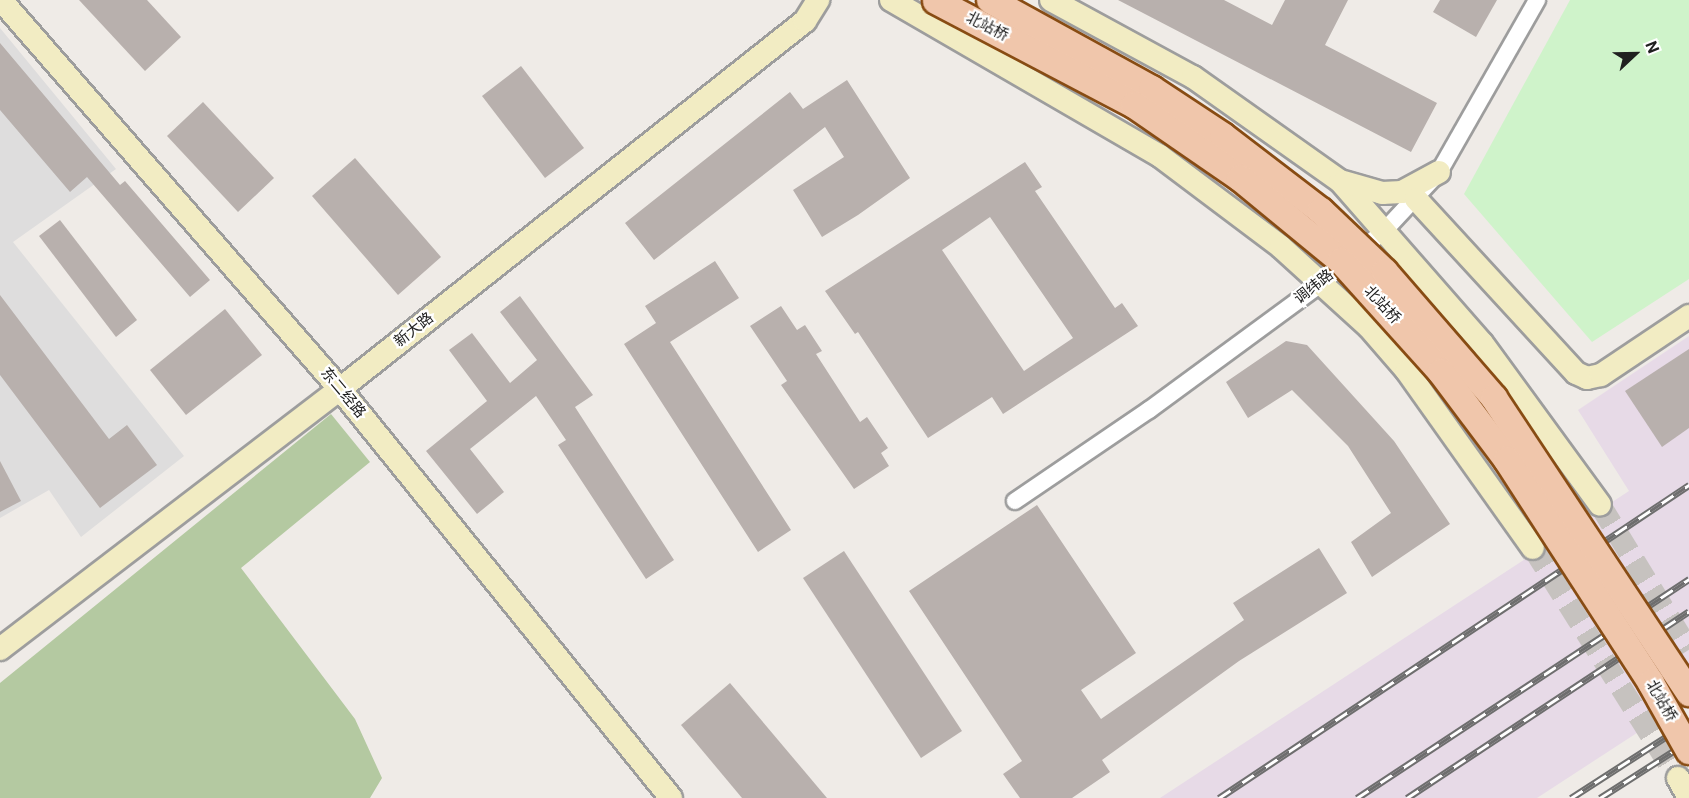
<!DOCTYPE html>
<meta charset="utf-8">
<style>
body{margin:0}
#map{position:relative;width:1689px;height:798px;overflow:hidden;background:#efebe7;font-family:Roboto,"Noto Sans SC",sans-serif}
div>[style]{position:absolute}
.residential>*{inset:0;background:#dedddd}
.industrial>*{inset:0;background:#e7dae7}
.forest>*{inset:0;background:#b4c9a1}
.park>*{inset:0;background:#cff3ca}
.building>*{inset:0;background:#b8b0ad}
.secondary-tunnel>*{height:22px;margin-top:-11px;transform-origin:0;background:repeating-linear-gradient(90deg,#c6c2bf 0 22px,transparent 0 33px)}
.roads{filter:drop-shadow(2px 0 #9d9d9d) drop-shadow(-2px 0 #9d9d9d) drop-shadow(0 2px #9d9d9d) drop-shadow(0 -2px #9d9d9d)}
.street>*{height:16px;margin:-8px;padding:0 8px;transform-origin:8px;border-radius:8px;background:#fff}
.secondary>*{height:22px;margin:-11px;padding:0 11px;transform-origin:11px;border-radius:11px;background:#f2ecc3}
.rail>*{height:7px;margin-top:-3.5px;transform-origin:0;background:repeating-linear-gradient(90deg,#fff 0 14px,#6e6e6e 0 28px);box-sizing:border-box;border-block:2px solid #6e6e6e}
.bridges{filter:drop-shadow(2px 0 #884c13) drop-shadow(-2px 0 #884c13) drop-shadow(0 2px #884c13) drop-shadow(0 -2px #884c13)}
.primary-bridge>*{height:26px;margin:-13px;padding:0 13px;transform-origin:13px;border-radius:13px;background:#f0c6ab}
span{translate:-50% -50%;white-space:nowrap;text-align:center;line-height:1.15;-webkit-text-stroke:4.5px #fff;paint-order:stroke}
.street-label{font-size:15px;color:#202020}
.north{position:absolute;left:1605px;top:24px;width:60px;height:60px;-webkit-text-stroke:4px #fff;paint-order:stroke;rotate:68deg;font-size:16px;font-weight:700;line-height:24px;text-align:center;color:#202020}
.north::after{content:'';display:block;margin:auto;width:21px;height:27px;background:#202020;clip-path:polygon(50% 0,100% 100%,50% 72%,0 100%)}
</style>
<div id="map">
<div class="residential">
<i style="clip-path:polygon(0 28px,116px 169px,13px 242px,184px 456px,81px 537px,49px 490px,0 518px)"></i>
</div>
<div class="industrial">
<i style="clip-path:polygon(1689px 336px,1689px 699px,1537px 798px,1160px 798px,1629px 491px,1578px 410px)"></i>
</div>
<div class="forest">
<i style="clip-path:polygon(331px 414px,370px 462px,241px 568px,355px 719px,382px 778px,370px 798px,0 798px,0 683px)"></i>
</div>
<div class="park">
<i style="clip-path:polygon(1570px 0,1689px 0,1689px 279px,1592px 342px,1464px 194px)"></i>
</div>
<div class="building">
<i style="clip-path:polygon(79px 0,147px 0,181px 37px,145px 71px)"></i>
<i style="clip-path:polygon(1118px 0,1224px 0,1272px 25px,1285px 0,1348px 0,1325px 45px,1437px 103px,1411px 152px)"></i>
<i style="clip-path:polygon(1440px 0,1497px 0,1476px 37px,1433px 12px)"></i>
<i style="clip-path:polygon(0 43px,120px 185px,125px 181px,210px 280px,190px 297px,87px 177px,70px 192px,0 110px)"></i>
<i style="clip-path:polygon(521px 66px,584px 148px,545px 178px,482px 96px)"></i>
<i style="clip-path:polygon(847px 80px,910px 178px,858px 215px,822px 237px,793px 190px,844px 157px,825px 127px,654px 260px,625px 223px,790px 92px,803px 109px)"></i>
<i style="clip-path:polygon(203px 102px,274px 178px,238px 212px,167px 136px)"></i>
<i style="clip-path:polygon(355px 158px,441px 257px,398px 295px,312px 196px)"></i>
<i style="clip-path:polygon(evenodd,1025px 162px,1042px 187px,1035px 191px,1115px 308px,1122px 303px,1138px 326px,1003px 414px,992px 397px,928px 438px,858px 332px,855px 334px,825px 291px,1025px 162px,990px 217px,1073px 338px,1024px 371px,942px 250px,990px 217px)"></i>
<i style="clip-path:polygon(60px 220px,137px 320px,116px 337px,39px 236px)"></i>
<i style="clip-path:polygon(715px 261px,739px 298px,670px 342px,791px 530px,758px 552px,624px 344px,656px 323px,645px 306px)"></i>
<i style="clip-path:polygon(0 295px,109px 439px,127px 425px,157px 465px,100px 508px,0 375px)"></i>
<i style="clip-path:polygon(520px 296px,593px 395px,575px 407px,674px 560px,646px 579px,558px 445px,566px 440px,536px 396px,470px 449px,504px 492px,477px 514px,426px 451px,487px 401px,449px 350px,472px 333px,510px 383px,537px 360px,500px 312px)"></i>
<i style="clip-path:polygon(781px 306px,797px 330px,805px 325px,822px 351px,816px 354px,860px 422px,867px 417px,888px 448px,881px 453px,889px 466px,854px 489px,781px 385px,787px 381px,750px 326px)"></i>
<i style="clip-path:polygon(225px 309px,262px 355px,186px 415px,150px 370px)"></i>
<i style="clip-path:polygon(1286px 341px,1307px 345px,1394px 441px,1450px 524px,1372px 577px,1351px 542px,1391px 513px,1348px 446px,1292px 390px,1248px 418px,1226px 382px)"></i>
<i style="clip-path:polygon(1689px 349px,1689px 428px,1662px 447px,1625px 391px)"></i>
<i style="clip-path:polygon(0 461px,21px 501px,0 512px)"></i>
<i style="clip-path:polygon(1037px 505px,1136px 653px,1081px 690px,1101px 719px,1244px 620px,1233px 603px,1319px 548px,1347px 593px,1239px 661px,1102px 760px,1110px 772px,1072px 798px,1020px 798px,1003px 774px,1022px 761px,909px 591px)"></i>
<i style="clip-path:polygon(844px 551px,962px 731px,921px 758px,803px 578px)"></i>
<i style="clip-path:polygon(730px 683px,827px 798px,742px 798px,681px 725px)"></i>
</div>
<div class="secondary-tunnel">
<i style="left:1600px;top:505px;width:170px;rotate:58.5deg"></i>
<i style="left:1533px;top:548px;width:272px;rotate:57.8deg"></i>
</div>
<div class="roads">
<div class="street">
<i style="left:1015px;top:501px;width:162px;rotate:-34.2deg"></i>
<i style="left:1149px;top:410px;width:215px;rotate:-36.3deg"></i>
<i style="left:1322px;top:283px;width:82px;rotate:-40.1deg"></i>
<i style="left:1385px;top:230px;width:79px;rotate:-47deg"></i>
<i style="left:1439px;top:172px;width:198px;rotate:-60.3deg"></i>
</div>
<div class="secondary">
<i style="left:1px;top:0;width:516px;rotate:48.93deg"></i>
<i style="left:340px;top:389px;width:526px;rotate:51.02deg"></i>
<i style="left:891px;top:0;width:311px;rotate:30.1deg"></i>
<i style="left:1160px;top:156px;width:151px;rotate:36.9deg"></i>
<i style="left:1281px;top:247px;width:119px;rotate:42.3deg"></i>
<i style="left:1369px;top:327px;width:58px;rotate:49.2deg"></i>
<i style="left:1407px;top:371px;width:217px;rotate:54.6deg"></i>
<i style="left:1051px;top:0;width:162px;rotate:28.5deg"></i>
<i style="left:1193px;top:77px;width:180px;rotate:35.3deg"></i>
<i style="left:1340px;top:181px;width:215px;rotate:48.8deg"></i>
<i style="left:1482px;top:343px;width:200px;rotate:53.9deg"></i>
<i style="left:1344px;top:182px;width:40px;rotate:16deg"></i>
<i style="left:1382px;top:193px;width:20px;rotate:-3deg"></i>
<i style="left:1402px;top:192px;width:42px;rotate:-28.4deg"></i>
<i style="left:1416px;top:199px;width:236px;rotate:47.4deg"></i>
<i style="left:1576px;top:373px;width:12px;rotate:24deg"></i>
<i style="left:1587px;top:378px;width:14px;rotate:-12deg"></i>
<i style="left:1601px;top:375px;width:106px;rotate:-33.8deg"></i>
<i style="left:0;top:649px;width:428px;rotate:-37.4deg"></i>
<i style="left:340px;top:389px;width:593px;rotate:-38.36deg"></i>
<i style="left:805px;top:21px;width:25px;rotate:-58deg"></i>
<i style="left:1678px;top:778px;width:23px;rotate:61deg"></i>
</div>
</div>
<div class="rail">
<i style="left:1219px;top:798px;width:565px;rotate:-33.66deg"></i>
<i style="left:1357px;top:798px;width:398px;rotate:-33.4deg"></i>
<i style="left:1407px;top:798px;width:338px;rotate:-33.5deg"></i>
<i style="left:1571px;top:798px;width:140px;rotate:-32.8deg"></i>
<i style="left:1600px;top:798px;width:106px;rotate:-32.6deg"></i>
</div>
<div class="bridges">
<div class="primary-bridge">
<i style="left:990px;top:0;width:185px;rotate:28.8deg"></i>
<i style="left:1152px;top:89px;width:85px;rotate:33.5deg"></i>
<i style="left:1223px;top:136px;width:123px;rotate:37.4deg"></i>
<i style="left:1321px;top:211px;width:88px;rotate:43.6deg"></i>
<i style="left:1385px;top:272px;width:167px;rotate:49.1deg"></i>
<i style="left:1494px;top:398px;width:354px;rotate:56.5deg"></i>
<i style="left:936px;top:1px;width:224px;rotate:27.7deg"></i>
<i style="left:1134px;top:105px;width:129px;rotate:34.6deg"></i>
<i style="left:1240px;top:178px;width:131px;rotate:39.4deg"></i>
<i style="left:1341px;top:261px;width:149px;rotate:48deg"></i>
<i style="left:1441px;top:372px;width:110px;rotate:53.1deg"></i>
<i style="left:1507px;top:460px;width:265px;rotate:57.1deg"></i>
<i style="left:1651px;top:683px;width:78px;rotate:60.8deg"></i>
</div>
</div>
<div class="street-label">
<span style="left:987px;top:27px;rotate:27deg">北站桥</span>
<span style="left:1314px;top:287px;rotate:-38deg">调纬路</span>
<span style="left:1382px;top:305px;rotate:47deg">北站桥</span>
<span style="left:414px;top:330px;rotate:-38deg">新大路</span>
<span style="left:343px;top:393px;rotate:50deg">东二经路</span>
<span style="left:1661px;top:701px;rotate:60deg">北站桥</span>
</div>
<div class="north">N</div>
</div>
